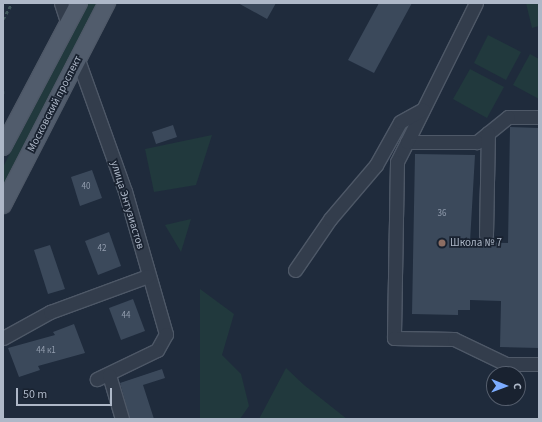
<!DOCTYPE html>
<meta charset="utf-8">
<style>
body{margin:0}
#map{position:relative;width:542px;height:422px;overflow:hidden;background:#1f2b3c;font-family:"Source Sans 3",sans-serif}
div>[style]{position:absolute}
.green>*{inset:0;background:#21393d}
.building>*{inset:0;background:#3b495b}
.path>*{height:2.5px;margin-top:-1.25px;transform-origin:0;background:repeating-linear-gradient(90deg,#3f565a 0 3px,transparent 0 6px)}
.roads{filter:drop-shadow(1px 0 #4e5867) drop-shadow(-1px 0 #4e5867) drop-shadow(0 1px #4e5867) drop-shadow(0 -1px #4e5867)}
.minor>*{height:13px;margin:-6.5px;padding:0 6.5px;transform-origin:6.5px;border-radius:6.5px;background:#333d4c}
.major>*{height:16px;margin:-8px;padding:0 8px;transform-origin:8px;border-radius:8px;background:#515c6c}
.dots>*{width:11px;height:11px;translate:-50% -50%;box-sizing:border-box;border:2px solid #192230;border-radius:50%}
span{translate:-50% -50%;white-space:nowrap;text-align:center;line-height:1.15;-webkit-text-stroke:3.5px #192230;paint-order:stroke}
.number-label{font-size:9px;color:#919cad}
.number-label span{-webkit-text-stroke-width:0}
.street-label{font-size:11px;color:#aeb8c8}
.poi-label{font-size:11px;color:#aeb8c8}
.left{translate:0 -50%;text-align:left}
.frame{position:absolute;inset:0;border:4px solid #aeb8c8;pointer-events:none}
.north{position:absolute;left:486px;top:366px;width:40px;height:40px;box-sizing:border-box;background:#192230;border:1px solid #555e6d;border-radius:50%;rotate:91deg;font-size:11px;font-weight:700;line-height:16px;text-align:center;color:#aeb8c8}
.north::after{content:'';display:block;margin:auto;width:14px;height:18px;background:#7cacff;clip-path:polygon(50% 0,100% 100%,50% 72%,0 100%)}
.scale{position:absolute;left:16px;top:388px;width:96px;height:18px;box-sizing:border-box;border:2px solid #aeb8c8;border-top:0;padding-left:5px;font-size:12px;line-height:14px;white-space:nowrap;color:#aeb8c8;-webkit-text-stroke:3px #192230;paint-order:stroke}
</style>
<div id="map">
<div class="green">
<i style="clip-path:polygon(88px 3px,99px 3px,3px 188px,3px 167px)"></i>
<i style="clip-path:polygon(526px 3px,539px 3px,539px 26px,532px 28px)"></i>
<i style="clip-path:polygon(488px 35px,521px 52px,506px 80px,474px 63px)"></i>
<i style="clip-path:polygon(530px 54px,539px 59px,539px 99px,513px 85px)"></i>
<i style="clip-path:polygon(470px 69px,504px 87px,487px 118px,453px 99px)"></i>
<i style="clip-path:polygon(212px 135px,196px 185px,154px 192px,145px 149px)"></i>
<i style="clip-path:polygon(191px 219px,181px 252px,165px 225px)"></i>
<i style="clip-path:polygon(200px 289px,234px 314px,222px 355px,241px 374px,249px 406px,240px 419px,200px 419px)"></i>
<i style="clip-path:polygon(286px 368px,304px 385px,347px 419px,259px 419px)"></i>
</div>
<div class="building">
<i style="clip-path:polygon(238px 3px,276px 3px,267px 19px)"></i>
<i style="clip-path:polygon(379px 3px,412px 3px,374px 73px,348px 60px)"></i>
<i style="clip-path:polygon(173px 125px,177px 137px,156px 144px,152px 132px)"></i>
<i style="clip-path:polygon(510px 127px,539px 128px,539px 348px,500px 347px,501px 301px,470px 300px,470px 310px,458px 310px,458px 315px,412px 314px,415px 154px,475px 155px,470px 242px,508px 243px)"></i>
<i style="clip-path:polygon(92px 170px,102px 198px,80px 206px,71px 177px)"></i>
<i style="clip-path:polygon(109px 232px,121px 266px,98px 275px,85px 241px)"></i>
<i style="clip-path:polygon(50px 245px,65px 289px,48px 294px,34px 250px)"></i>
<i style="clip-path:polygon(133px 299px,145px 331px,121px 340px,109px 308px)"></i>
<i style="clip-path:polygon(74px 324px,85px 353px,38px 366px,40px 370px,19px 377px,8px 348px,55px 335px,53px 332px)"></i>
<i style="clip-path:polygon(162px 369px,165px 378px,143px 385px,154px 419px,130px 419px,120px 383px)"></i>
</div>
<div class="path">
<i style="left:3px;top:19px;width:18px;rotate:-61deg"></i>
<i style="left:3px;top:91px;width:4px;rotate:90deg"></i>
</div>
<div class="roads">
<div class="minor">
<i style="left:61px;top:3px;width:22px;rotate:72deg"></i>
<i style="left:78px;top:60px;width:139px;rotate:70.3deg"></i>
<i style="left:125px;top:191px;width:149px;rotate:74deg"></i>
<i style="left:166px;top:334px;width:18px;rotate:119deg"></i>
<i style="left:157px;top:350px;width:67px;rotate:154.2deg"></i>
<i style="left:539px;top:117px;width:31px;rotate:180deg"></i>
<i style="left:508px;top:117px;width:40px;rotate:141deg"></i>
<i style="left:477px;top:142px;width:70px;rotate:180deg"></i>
<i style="left:407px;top:142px;width:22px;rotate:117deg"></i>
<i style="left:397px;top:162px;width:176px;rotate:91deg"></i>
<i style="left:394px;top:338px;width:60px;rotate:1deg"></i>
<i style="left:454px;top:339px;width:58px;rotate:25.7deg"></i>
<i style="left:506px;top:364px;width:33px"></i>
<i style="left:407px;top:142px;width:155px;rotate:-63.6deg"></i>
<i style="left:486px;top:235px;width:102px;rotate:-88.9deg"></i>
<i style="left:295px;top:270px;width:62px;rotate:-55.5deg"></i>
<i style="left:330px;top:219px;width:71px;rotate:-49.6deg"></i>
<i style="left:376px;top:165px;width:49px;rotate:-60.8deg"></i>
<i style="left:400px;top:122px;width:26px;rotate:-29deg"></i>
<i style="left:3px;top:338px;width:54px;rotate:-29deg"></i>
<i style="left:50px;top:312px;width:104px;rotate:-20.2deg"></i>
<i style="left:109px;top:375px;width:46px;rotate:73.5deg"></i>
</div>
<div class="major">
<i style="left:3px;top:147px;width:163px;rotate:-62.2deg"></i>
<i style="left:3px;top:205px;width:227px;rotate:-62.8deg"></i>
</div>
</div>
<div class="dots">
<i style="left:442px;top:243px;background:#8d6e63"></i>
</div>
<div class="number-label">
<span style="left:86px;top:187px">40</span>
<span style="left:442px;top:214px">36</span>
<span style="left:102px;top:249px">42</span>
<span style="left:126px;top:316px">44</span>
<span style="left:46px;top:351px">44 к1</span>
</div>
<div class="street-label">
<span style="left:55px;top:104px;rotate:-63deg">Московский проспект</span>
<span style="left:127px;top:205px;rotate:73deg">улица Энтузиастов</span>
</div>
<div class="poi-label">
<span class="left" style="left:450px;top:243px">Школа № 7</span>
</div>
<div class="frame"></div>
<div class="north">С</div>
<div class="scale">50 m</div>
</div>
